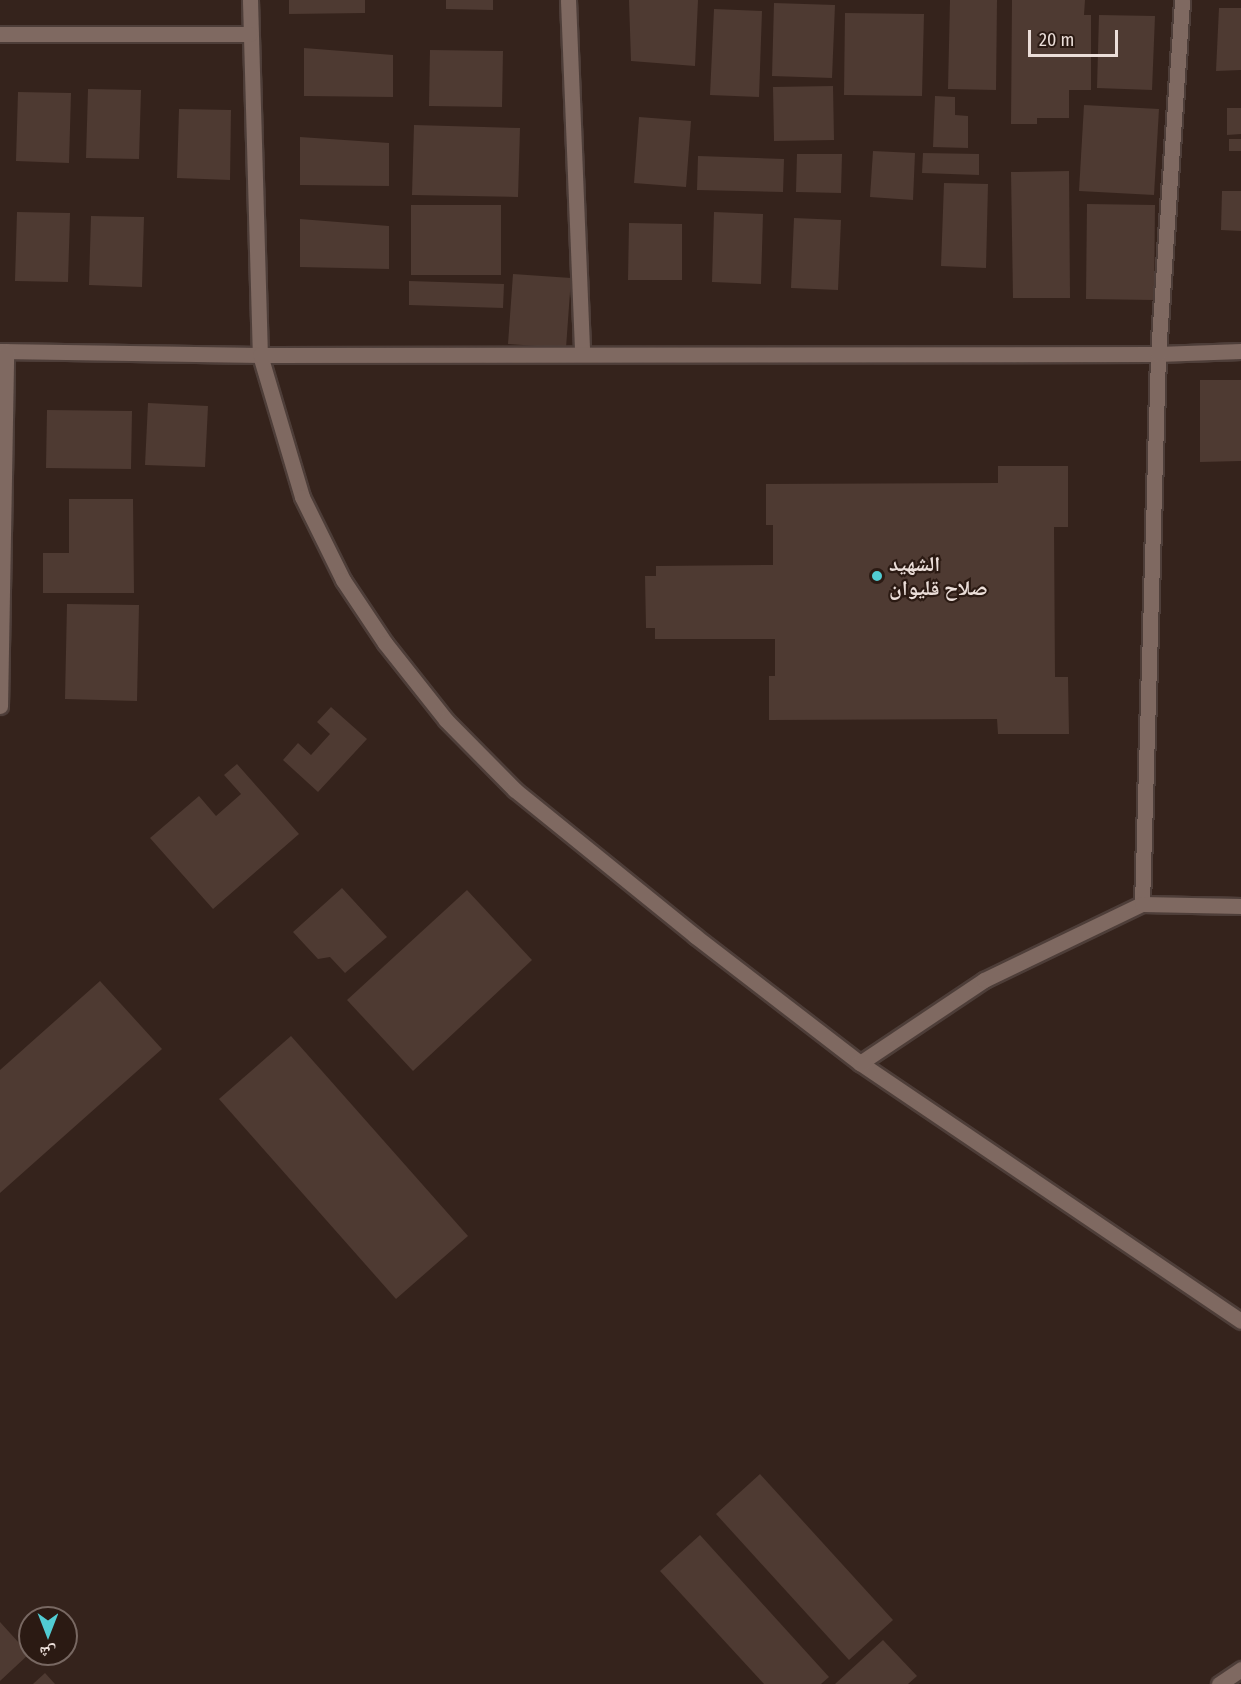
<!DOCTYPE html>
<meta charset="utf-8">
<style>
body{margin:0}
#map{position:relative;width:1241px;height:1684px;overflow:hidden;background:#35231c;font-family:"Fira Sans Condensed","Noto Naskh Arabic",sans-serif}
div>[style]{position:absolute}
.building>*{inset:0;background:#4e3a32}
.roads{filter:drop-shadow(2px 0 #4e3e39) drop-shadow(-2px 0 #4e3e39) drop-shadow(0 2px #4e3e39) drop-shadow(0 -2px #4e3e39)}
.minor>*{height:15px;margin:-7.5px;padding:0 7.5px;transform-origin:7.5px;border-radius:7.5px;background:#7f6961}
.dots>*{width:16px;height:16px;translate:-50% -50%;box-sizing:border-box;border:3px solid #2b1a13;border-radius:50%}
span{translate:-50% -50%;white-space:nowrap;text-align:center;line-height:1.15;-webkit-text-stroke:4.5px #2b1a13;paint-order:stroke}
.poi-label{font-size:21px;color:#ebded9;font-weight:700}
.left{translate:0 -50%;text-align:left}
.north{position:absolute;left:18px;top:1606px;width:60px;height:60px;box-sizing:border-box;background:#2b1a13;border:2px solid #786862;border-radius:50%;rotate:180deg;font-size:16px;font-weight:700;line-height:24px;text-align:center;color:#ebded9}
.north::after{content:'';display:block;margin:auto;width:21px;height:27px;background:#51ccd3;clip-path:polygon(50% 0,100% 100%,50% 72%,0 100%)}
.scale{position:absolute;left:1028px;top:30px;width:90px;height:27px;box-sizing:border-box;border:3px solid #ebded9;border-top:0;padding-left:8px;font-size:18px;line-height:21px;white-space:nowrap;color:#ebded9;-webkit-text-stroke:4px #2b1a13;paint-order:stroke}
</style>
<div id="map">
<div class="building">
<i style="clip-path:polygon(289px 0,365px 0,365px 13px,289px 14px)"></i>
<i style="clip-path:polygon(446px 0,493px 0,493px 10px,446px 9px)"></i>
<i style="clip-path:polygon(629px 0,698px 0,695px 66px,631px 61px)"></i>
<i style="clip-path:polygon(950px 0,997px 0,996px 90px,948px 89px)"></i>
<i style="clip-path:polygon(1012px 0,1085px 0,1084px 15px,1091px 15px,1091px 90px,1069px 90px,1069px 118px,1037px 118px,1037px 124px,1011px 124px)"></i>
<i style="clip-path:polygon(774px 3px,835px 5px,832px 78px,772px 76px)"></i>
<i style="clip-path:polygon(1219px 8px,1241px 8px,1241px 70px,1216px 71px)"></i>
<i style="clip-path:polygon(714px 9px,762px 11px,759px 97px,710px 95px)"></i>
<i style="clip-path:polygon(845px 13px,924px 14px,922px 96px,844px 95px)"></i>
<i style="clip-path:polygon(1099px 15px,1155px 16px,1152px 90px,1097px 88px)"></i>
<i style="clip-path:polygon(304px 48px,393px 55px,393px 97px,304px 96px)"></i>
<i style="clip-path:polygon(430px 50px,503px 51px,502px 107px,429px 106px)"></i>
<i style="clip-path:polygon(833px 86px,834px 140px,774px 141px,773px 87px)"></i>
<i style="clip-path:polygon(88px 89px,141px 90px,139px 159px,86px 158px)"></i>
<i style="clip-path:polygon(18px 92px,71px 93px,69px 163px,16px 161px)"></i>
<i style="clip-path:polygon(935px 96px,955px 97px,955px 115px,968px 116px,968px 148px,933px 147px)"></i>
<i style="clip-path:polygon(1084px 105px,1159px 109px,1154px 195px,1079px 191px)"></i>
<i style="clip-path:polygon(1227px 108px,1241px 108px,1241px 134px,1227px 135px)"></i>
<i style="clip-path:polygon(179px 109px,231px 110px,230px 180px,177px 178px)"></i>
<i style="clip-path:polygon(639px 117px,691px 121px,686px 187px,634px 183px)"></i>
<i style="clip-path:polygon(414px 125px,520px 128px,518px 197px,412px 195px)"></i>
<i style="clip-path:polygon(300px 137px,389px 143px,389px 186px,300px 185px)"></i>
<i style="clip-path:polygon(1229px 139px,1241px 139px,1241px 151px,1229px 151px)"></i>
<i style="clip-path:polygon(873px 151px,915px 153px,913px 200px,870px 197px)"></i>
<i style="clip-path:polygon(923px 153px,979px 154px,979px 175px,922px 173px)"></i>
<i style="clip-path:polygon(797px 154px,842px 154px,841px 193px,796px 192px)"></i>
<i style="clip-path:polygon(698px 156px,784px 159px,783px 192px,697px 190px)"></i>
<i style="clip-path:polygon(1069px 171px,1070px 298px,1013px 298px,1011px 172px)"></i>
<i style="clip-path:polygon(944px 183px,988px 184px,986px 268px,941px 266px)"></i>
<i style="clip-path:polygon(1222px 191px,1241px 191px,1241px 231px,1221px 230px)"></i>
<i style="clip-path:polygon(1087px 204px,1155px 205px,1154px 300px,1086px 299px)"></i>
<i style="clip-path:polygon(411px 205px,501px 205px,501px 275px,411px 275px)"></i>
<i style="clip-path:polygon(17px 212px,70px 213px,68px 282px,15px 281px)"></i>
<i style="clip-path:polygon(714px 212px,763px 214px,761px 284px,712px 282px)"></i>
<i style="clip-path:polygon(91px 216px,144px 217px,142px 287px,89px 285px)"></i>
<i style="clip-path:polygon(794px 218px,841px 220px,838px 290px,791px 288px)"></i>
<i style="clip-path:polygon(300px 219px,389px 226px,389px 269px,300px 267px)"></i>
<i style="clip-path:polygon(629px 223px,682px 224px,682px 280px,628px 280px)"></i>
<i style="clip-path:polygon(513px 274px,571px 278px,566px 348px,508px 344px)"></i>
<i style="clip-path:polygon(409px 281px,504px 284px,503px 308px,409px 305px)"></i>
<i style="clip-path:polygon(1200px 380px,1241px 380px,1241px 461px,1200px 462px)"></i>
<i style="clip-path:polygon(148px 403px,208px 406px,205px 467px,145px 465px)"></i>
<i style="clip-path:polygon(47px 410px,132px 411px,131px 469px,46px 468px)"></i>
<i style="clip-path:polygon(998px 466px,1068px 466px,1068px 527px,1054px 527px,1055px 677px,1068px 677px,1069px 734px,998px 734px,997px 719px,769px 720px,769px 676px,775px 676px,775px 639px,655px 639px,655px 628px,646px 628px,645px 576px,656px 576px,656px 566px,773px 565px,773px 525px,766px 525px,766px 484px,998px 483px)"></i>
<i style="clip-path:polygon(69px 499px,133px 499px,134px 593px,43px 593px,43px 553px,69px 553px)"></i>
<i style="clip-path:polygon(67px 604px,139px 605px,137px 701px,65px 699px)"></i>
<i style="clip-path:polygon(331px 707px,367px 739px,318px 792px,283px 760px,298px 743px,311px 755px,330px 734px,317px 722px)"></i>
<i style="clip-path:polygon(237px 764px,299px 834px,213px 909px,150px 838px,199px 796px,216px 816px,241px 794px,224px 775px)"></i>
<i style="clip-path:polygon(342px 888px,387px 937px,345px 973px,330px 957px,318px 959px,293px 932px)"></i>
<i style="clip-path:polygon(467px 890px,532px 960px,413px 1071px,347px 1000px)"></i>
<i style="clip-path:polygon(100px 981px,162px 1049px,0 1193px,0 1070px)"></i>
<i style="clip-path:polygon(291px 1036px,468px 1236px,396px 1299px,219px 1099px)"></i>
<i style="clip-path:polygon(760px 1474px,893px 1620px,849px 1660px,716px 1514px)"></i>
<i style="clip-path:polygon(700px 1535px,829px 1677px,821px 1684px,764px 1684px,660px 1571px)"></i>
<i style="clip-path:polygon(0 1622px,29px 1654px,0 1681px)"></i>
<i style="clip-path:polygon(883px 1640px,917px 1676px,908px 1684px,835px 1684px)"></i>
<i style="clip-path:polygon(45px 1673px,55px 1684px,33px 1684px)"></i>
</div>
<div class="roads">
<div class="minor">
<i style="left:250px;top:0;width:355px;rotate:88.4deg"></i>
<i style="left:260px;top:355px;width:148px;rotate:73.5deg"></i>
<i style="left:302px;top:497px;width:93px;rotate:63.7deg"></i>
<i style="left:343px;top:580px;width:76px;rotate:56.3deg"></i>
<i style="left:385px;top:643px;width:98px;rotate:51.6deg"></i>
<i style="left:446px;top:720px;width:98px;rotate:45.4deg"></i>
<i style="left:515px;top:790px;width:232px;rotate:39deg"></i>
<i style="left:695px;top:936px;width:208px;rotate:37.6deg"></i>
<i style="left:860px;top:1063px;width:460px;rotate:34.1deg"></i>
<i style="left:568px;top:0;width:354px;rotate:87.7deg"></i>
<i style="left:0;top:34px;width:250px"></i>
<i style="left:0;top:351px;width:260px;rotate:0.9deg"></i>
<i style="left:260px;top:355px;width:898px;rotate:-0.06deg"></i>
<i style="left:1158px;top:354px;width:83px;rotate:-2.1deg"></i>
<i style="left:0;top:706px;width:355px;rotate:-89deg"></i>
<i style="left:1142px;top:904px;width:550px;rotate:-88.33deg"></i>
<i style="left:1158px;top:354px;width:355px;rotate:-86.1deg"></i>
<i style="left:860px;top:1063px;width:149px;rotate:-33.8deg"></i>
<i style="left:984px;top:980px;width:175px;rotate:-25.7deg"></i>
<i style="left:1142px;top:904px;width:99px;rotate:1.2deg"></i>
<i style="left:1219px;top:1684px;width:27px;rotate:-34deg"></i>
</div>
</div>
<div class="dots">
<i style="left:877px;top:576px;background:#51ccd3"></i>
</div>
<div class="poi-label">
<span class="left" style="left:889px;top:576px">الشهيد<br>صلاح قليوان</span>
</div>
<div class="north">ش</div>
<div class="scale">20 m</div>
</div>
